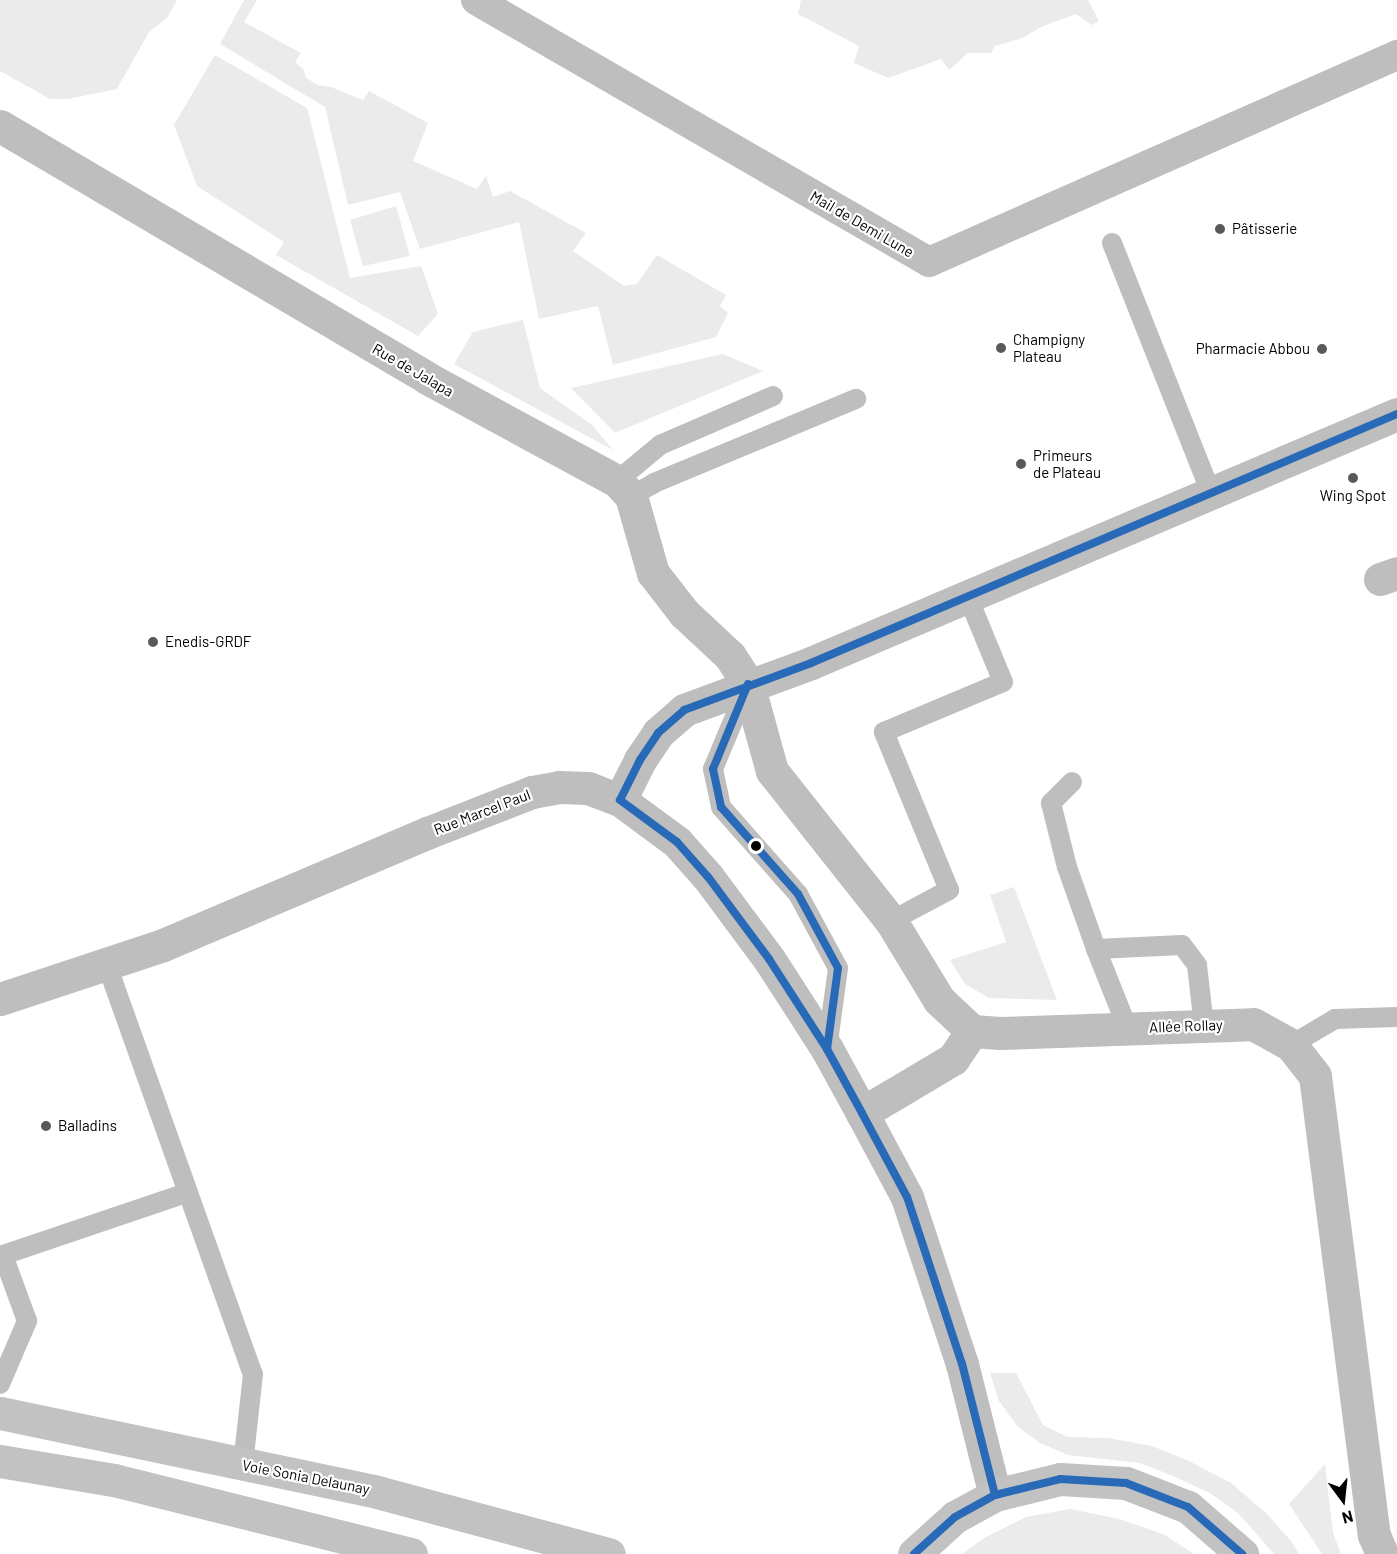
<!DOCTYPE html>
<meta charset="utf-8">
<style>
body{margin:0}
#map{position:relative;width:1397px;height:1554px;overflow:hidden;background:#fff;font-family:Barlow,sans-serif}
div>[style]{position:absolute}
.green>*{inset:0;background:#ebebeb}
.service>*{height:20px;margin:-10px;padding:0 10px;transform-origin:10px;border-radius:10px;background:#bebebe}
.pedestrian>*{height:30px;margin:-15px;padding:0 15px;transform-origin:15px;border-radius:15px;background:#bebebe}
.minor>*{height:33px;margin:-16.5px;padding:0 16.5px;transform-origin:16.5px;border-radius:16.5px;background:#bebebe}
.secondary>*{height:33px;margin:-16.5px;padding:0 16.5px;transform-origin:16.5px;border-radius:16.5px;background:#c2c2c2}
.bus-1>*{height:8px;margin:-4px;padding:0 4px;transform-origin:4px;border-radius:4px;background:#286ab7}
.dots>*{width:16px;height:16px;translate:-50% -50%;box-sizing:border-box;border:3px solid #fff;border-radius:50%}
span{translate:-50% -50%;white-space:nowrap;text-align:center;line-height:1.15;-webkit-text-stroke:4.5px #fff;paint-order:stroke}
.street-label{font-size:15px;color:#000}
.poi-label{font-size:15px;color:#000}
.left{translate:0 -50%;text-align:left}
.right{translate:-100% -50%;text-align:right}
.north{position:absolute;left:1313px;top:1470px;width:60px;height:60px;-webkit-text-stroke:4px #fff;paint-order:stroke;rotate:165deg;font-size:16px;font-weight:700;line-height:24px;text-align:center;color:#000}
.north::after{content:'';display:block;margin:auto;width:21px;height:27px;background:#000;clip-path:polygon(50% 0,100% 100%,50% 72%,0 100%)}
</style>
<div id="map">
<div class="green">
<i style="clip-path:polygon(0 0,177px 0,167px 18px,149px 32px,117px 89px,68px 99px,50px 99px,0 71px)"></i>
<i style="clip-path:polygon(244px 0,257px 0,244px 22px,301px 53px,295px 62px,304px 70px,306px 78px,318px 85px,331px 87px,363px 100px,369px 91px,428px 123px,413px 161px,477px 189px,486px 176px,493px 197px,510px 191px,586px 233px,573px 251px,624px 286px,637px 284px,657px 255px,726px 295px,720px 306px,728px 313px,716px 337px,613px 365px,598px 306px,539px 319px,519px 222px,420px 249px,400px 192px,348px 205px,325px 107px,220px 44px)"></i>
<i style="clip-path:polygon(801px 0,1088px 0,1099px 21px,1092px 25px,1076px 14px,1043px 26px,1022px 38px,995px 46px,991px 53px,968px 53px,949px 70px,941px 59px,888px 78px,854px 63px,859px 46px,798px 14px)"></i>
<i style="clip-path:polygon(215px 55px,307px 108px,350px 278px,421px 266px,438px 314px,418px 336px,276px 255px,284px 242px,197px 186px,174px 125px)"></i>
<i style="clip-path:polygon(396px 206px,410px 256px,363px 266px,350px 220px)"></i>
<i style="clip-path:polygon(523px 320px,540px 388px,592px 425px,613px 450px,454px 364px,473px 332px)"></i>
<i style="clip-path:polygon(723px 354px,763px 371px,615px 433px,571px 388px)"></i>
<i style="clip-path:polygon(1014px 887px,1057px 1000px,989px 998px,965px 984px,950px 960px,1006px 942px,990px 895px)"></i>
<i style="clip-path:polygon(990px 1373px,1016px 1373px,1043px 1425px,1067px 1437px,1108px 1438px,1152px 1446px,1189px 1461px,1231px 1483px,1267px 1514px,1291px 1541px,1299px 1554px,1274px 1554px,1238px 1513px,1210px 1493px,1173px 1476px,1140px 1463px,1068px 1455px,1040px 1443px,1018px 1427px,999px 1401px)"></i>
<i style="clip-path:polygon(1325px 1464px,1333px 1533px,1341px 1554px,1322px 1554px,1289px 1504px)"></i>
<i style="clip-path:polygon(1070px 1509px,1119px 1519px,1163px 1534px,1194px 1554px,962px 1554px,984px 1538px,1026px 1517px)"></i>
</div>
<div class="service">
<i style="left:1112px;top:243px;width:269px;rotate:68.4deg"></i>
<i style="left:617px;top:481px;width:56px;rotate:-39.9deg"></i>
<i style="left:660px;top:445px;width:123px;rotate:-23.4deg"></i>
<i style="left:631px;top:496px;width:26px;rotate:-29deg"></i>
<i style="left:654px;top:483px;width:219px;rotate:-22.6deg"></i>
<i style="left:748px;top:685px;width:91px;rotate:112.6deg"></i>
<i style="left:713px;top:769px;width:39px;rotate:78deg"></i>
<i style="left:721px;top:807px;width:116px;rotate:48.5deg"></i>
<i style="left:798px;top:894px;width:84px;rotate:61.6deg"></i>
<i style="left:838px;top:968px;width:82px;rotate:97.7deg"></i>
<i style="left:1072px;top:782px;width:30px;rotate:135deg"></i>
<i style="left:1051px;top:803px;width:66px;rotate:76deg"></i>
<i style="left:1067px;top:867px;width:87px;rotate:70.5deg"></i>
<i style="left:1096px;top:949px;width:84px;rotate:68.3deg"></i>
<i style="left:891px;top:921px;width:66px;rotate:-28.1deg"></i>
<i style="left:949px;top:890px;width:171px;rotate:-112.4deg"></i>
<i style="left:884px;top:732px;width:129px;rotate:-22.8deg"></i>
<i style="left:1003px;top:682px;width:92px;rotate:-112.4deg"></i>
<i style="left:1096px;top:949px;width:86px;rotate:-2.7deg"></i>
<i style="left:1182px;top:945px;width:25px;rotate:53deg"></i>
<i style="left:1197px;top:965px;width:61px;rotate:83.5deg"></i>
<i style="left:107px;top:965px;width:434px;rotate:70.4deg"></i>
<i style="left:253px;top:1374px;width:92px;rotate:96.3deg"></i>
<i style="left:1291px;top:1045px;width:51px;rotate:-30.6deg"></i>
<i style="left:1335px;top:1019px;width:62px;rotate:-1.8deg"></i>
<i style="left:0;top:1384px;width:69px;rotate:-66.8deg"></i>
<i style="left:27px;top:1321px;width:70px;rotate:-110deg"></i>
<i style="left:3px;top:1255px;width:193px;rotate:-18.7deg"></i>
</div>
<div class="pedestrian">
<i style="left:476px;top:0;width:523px;rotate:30.04deg"></i>
<i style="left:929px;top:262px;width:512px;rotate:-23.86deg"></i>
</div>
<div class="minor">
<i style="left:0;top:126px;width:496px;rotate:30.5deg"></i>
<i style="left:427px;top:378px;width:216px;rotate:28.5deg"></i>
<i style="left:617px;top:481px;width:21px;rotate:47deg"></i>
<i style="left:631px;top:496px;width:80px;rotate:74.1deg"></i>
<i style="left:653px;top:573px;width:51px;rotate:52.2deg"></i>
<i style="left:684px;top:613px;width:63px;rotate:43.1deg"></i>
<i style="left:730px;top:656px;width:33px;rotate:57deg"></i>
<i style="left:748px;top:684px;width:90px;rotate:74.6deg"></i>
<i style="left:772px;top:771px;width:191px;rotate:51.6deg"></i>
<i style="left:891px;top:921px;width:92px;rotate:58.7deg"></i>
<i style="left:939px;top:1000px;width:45px;rotate:43.2deg"></i>
<i style="left:972px;top:1031px;width:28px;rotate:4deg"></i>
<i style="left:1000px;top:1033px;width:253px;rotate:-2deg"></i>
<i style="left:1253px;top:1024px;width:43px;rotate:28.9deg"></i>
<i style="left:1291px;top:1045px;width:39px;rotate:52deg"></i>
<i style="left:1315px;top:1076px;width:463px;rotate:82.7deg"></i>
<i style="left:1374px;top:1535px;width:21px;rotate:67deg"></i>
<i style="left:1380px;top:579px;width:18px;rotate:-19deg"></i>
<i style="left:620px;top:800px;width:45px;rotate:-63.4deg"></i>
<i style="left:640px;top:760px;width:32px;rotate:-56deg"></i>
<i style="left:658px;top:733px;width:35px;rotate:-41deg"></i>
<i style="left:684px;top:710px;width:135px;rotate:-20.3deg"></i>
<i style="left:811px;top:663px;width:637px;rotate:-23.02deg"></i>
<i style="left:0;top:999px;width:172px;rotate:-18.3deg"></i>
<i style="left:163px;top:945px;width:287px;rotate:-23deg"></i>
<i style="left:427px;top:833px;width:113px;rotate:-21.3deg"></i>
<i style="left:532px;top:792px;width:27px;rotate:-10deg"></i>
<i style="left:559px;top:787px;width:29px;rotate:2deg"></i>
<i style="left:588px;top:788px;width:34px;rotate:21deg"></i>
<i style="left:620px;top:800px;width:71px;rotate:36.4deg"></i>
<i style="left:677px;top:842px;width:47px;rotate:48.5deg"></i>
<i style="left:708px;top:877px;width:102px;rotate:53.4deg"></i>
<i style="left:769px;top:959px;width:107px;rotate:57.2deg"></i>
<i style="left:827px;top:1049px;width:73px;rotate:61.3deg"></i>
<i style="left:862px;top:1113px;width:95px;rotate:61.8deg"></i>
<i style="left:907px;top:1197px;width:176px;rotate:71.8deg"></i>
<i style="left:962px;top:1364px;width:135px;rotate:75.9deg"></i>
<i style="left:862px;top:1113px;width:106px;rotate:-30.7deg"></i>
<i style="left:953px;top:1059px;width:34px;rotate:-56deg"></i>
</div>
<div class="secondary">
<i style="left:0;top:1413px;width:385px;rotate:11.8deg"></i>
<i style="left:377px;top:1492px;width:240px;rotate:15deg"></i>
<i style="left:0;top:1461px;width:116px;rotate:9.5deg"></i>
<i style="left:114px;top:1480px;width:306px;rotate:14deg"></i>
<i style="left:914px;top:1554px;width:55px;rotate:-42.1deg"></i>
<i style="left:955px;top:1517px;width:46px;rotate:-28.8deg"></i>
<i style="left:995px;top:1495px;width:67px;rotate:-13.8deg"></i>
<i style="left:1060px;top:1479px;width:66px;rotate:3.5deg"></i>
<i style="left:1126px;top:1483px;width:66px;rotate:21.2deg"></i>
<i style="left:1188px;top:1507px;width:72px;rotate:41deg"></i>
</div>
<div class="bus-1">
<i style="left:748px;top:684px;width:92px;rotate:112.4deg"></i>
<i style="left:713px;top:769px;width:39px;rotate:78deg"></i>
<i style="left:721px;top:807px;width:116px;rotate:48.5deg"></i>
<i style="left:798px;top:894px;width:84px;rotate:61.6deg"></i>
<i style="left:838px;top:968px;width:82px;rotate:97.7deg"></i>
<i style="left:995px;top:1495px;width:135px;rotate:-104.1deg"></i>
<i style="left:962px;top:1364px;width:176px;rotate:-108.2deg"></i>
<i style="left:907px;top:1197px;width:95px;rotate:-118.2deg"></i>
<i style="left:862px;top:1113px;width:73px;rotate:-118.7deg"></i>
<i style="left:827px;top:1049px;width:107px;rotate:-122.8deg"></i>
<i style="left:769px;top:959px;width:102px;rotate:-126.6deg"></i>
<i style="left:708px;top:877px;width:47px;rotate:-131.5deg"></i>
<i style="left:677px;top:842px;width:71px;rotate:-143.6deg"></i>
<i style="left:620px;top:800px;width:45px;rotate:-63.4deg"></i>
<i style="left:640px;top:760px;width:32px;rotate:-56deg"></i>
<i style="left:658px;top:733px;width:35px;rotate:-41deg"></i>
<i style="left:684px;top:710px;width:135px;rotate:-20.3deg"></i>
<i style="left:811px;top:663px;width:637px;rotate:-23.02deg"></i>
<i style="left:914px;top:1554px;width:55px;rotate:-42.1deg"></i>
<i style="left:955px;top:1517px;width:46px;rotate:-28.8deg"></i>
<i style="left:995px;top:1495px;width:67px;rotate:-13.8deg"></i>
<i style="left:1060px;top:1479px;width:66px;rotate:3.5deg"></i>
<i style="left:1126px;top:1483px;width:66px;rotate:21.2deg"></i>
<i style="left:1188px;top:1507px;width:72px;rotate:41deg"></i>
</div>
<div class="dots">
<i style="left:1220px;top:229px;background:#595959"></i>
<i style="left:1001px;top:348px;background:#595959"></i>
<i style="left:1322px;top:349px;background:#595959"></i>
<i style="left:1021px;top:464px;background:#595959"></i>
<i style="left:1353px;top:478px;background:#595959"></i>
<i style="left:153px;top:642px;background:#595959"></i>
<i style="left:756px;top:846px;background:#000"></i>
<i style="left:46px;top:1126px;background:#595959"></i>
</div>
<div class="street-label">
<span style="left:862px;top:224px;rotate:30deg">Mail de Demi Lune</span>
<span style="left:413px;top:370px;rotate:30deg">Rue de Jalapa</span>
<span style="left:482px;top:812px;rotate:-21deg">Rue Marcel Paul</span>
<span style="left:1186px;top:1026px;rotate:-2deg">Allée Rollay</span>
<span style="left:306px;top:1477px;rotate:11deg">Voie Sonia Delaunay</span>
</div>
<div class="poi-label">
<span class="left" style="left:1232px;top:229px">Pâtisserie</span>
<span class="left" style="left:1013px;top:348px">Champigny<br>Plateau</span>
<span class="right" style="left:1310px;top:349px">Pharmacie Abbou</span>
<span class="left" style="left:1033px;top:464px">Primeurs<br>de Plateau</span>
<span style="left:1353px;top:496px">Wing Spot</span>
<span class="left" style="left:165px;top:642px">Enedis-GRDF</span>
<span class="left" style="left:58px;top:1126px">Balladins</span>
</div>
<div class="north">N</div>
</div>
